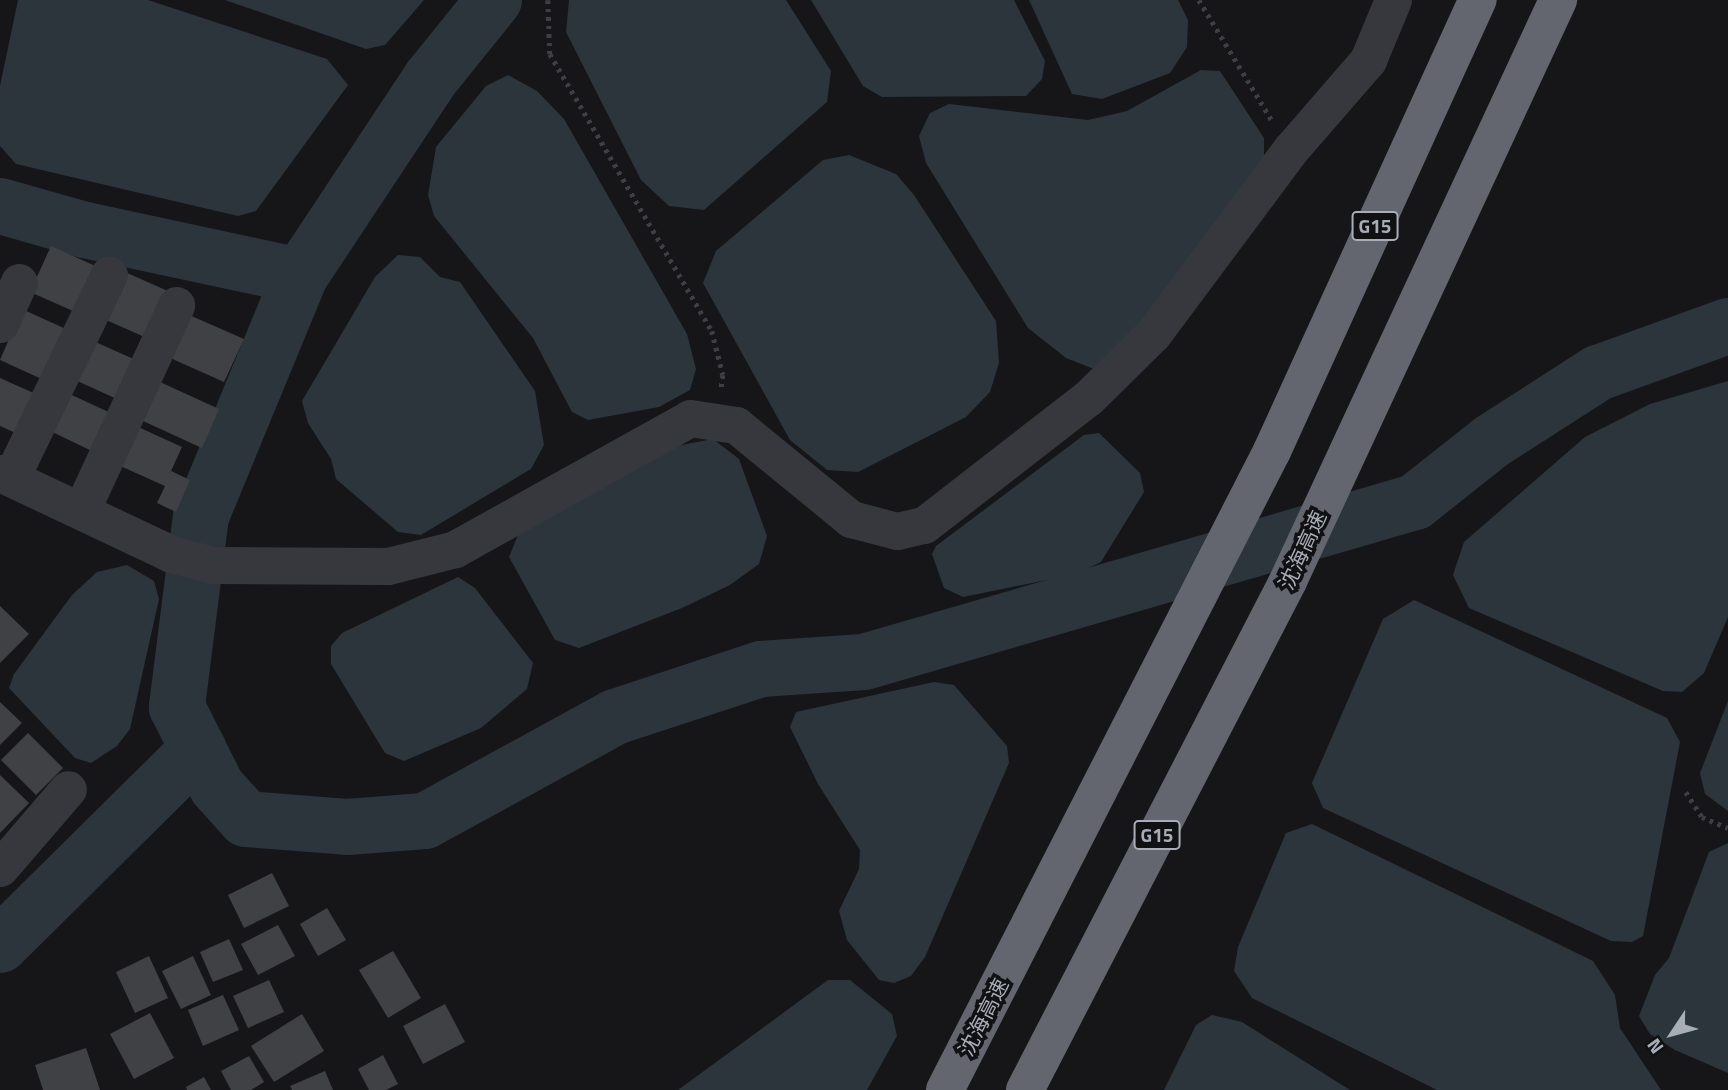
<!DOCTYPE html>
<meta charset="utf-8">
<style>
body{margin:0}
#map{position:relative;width:1728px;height:1090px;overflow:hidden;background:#161618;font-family:"Titillium Web","Noto Sans SC",sans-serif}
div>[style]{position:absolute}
.water>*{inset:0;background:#2c353c}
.river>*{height:56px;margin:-28px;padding:0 28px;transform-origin:28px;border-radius:28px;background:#2c353c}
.building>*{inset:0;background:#404145}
.path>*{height:4.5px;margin-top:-2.25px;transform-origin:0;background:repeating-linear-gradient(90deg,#3d3f44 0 3.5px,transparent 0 8.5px)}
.minor>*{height:37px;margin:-18.5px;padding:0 18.5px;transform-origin:18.5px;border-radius:18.5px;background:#37383d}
.highway>*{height:38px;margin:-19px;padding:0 19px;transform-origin:19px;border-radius:19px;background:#63666e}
span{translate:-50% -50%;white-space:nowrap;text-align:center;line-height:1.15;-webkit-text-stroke:7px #111113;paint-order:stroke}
.shield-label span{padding:2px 5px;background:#111113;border:2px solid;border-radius:5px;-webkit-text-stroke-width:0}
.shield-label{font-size:19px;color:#a8adb8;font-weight:700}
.street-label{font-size:21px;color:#a8adb8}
.north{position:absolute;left:1637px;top:999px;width:70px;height:70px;-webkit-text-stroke:5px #111113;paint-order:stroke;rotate:234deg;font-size:19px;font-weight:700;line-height:28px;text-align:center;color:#a8adb8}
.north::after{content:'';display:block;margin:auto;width:24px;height:32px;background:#a8adb8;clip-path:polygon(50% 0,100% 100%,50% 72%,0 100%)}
</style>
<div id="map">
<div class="water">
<i style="clip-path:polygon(18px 0,148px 0,327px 59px,348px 85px,256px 211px,238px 216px,16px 164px,0 146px,0 86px)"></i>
<i style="clip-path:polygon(225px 0,424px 0,385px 45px,366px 49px)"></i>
<i style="clip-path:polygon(569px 0,786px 0,831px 71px,827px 102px,704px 210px,669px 206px,641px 180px,566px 32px)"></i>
<i style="clip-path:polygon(811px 0,1014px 0,1045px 61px,1042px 79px,1026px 96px,882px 97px,863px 86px)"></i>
<i style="clip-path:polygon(1029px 0,1178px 0,1188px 20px,1187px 47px,1170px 73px,1102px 99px,1072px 94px)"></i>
<i style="clip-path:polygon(1201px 70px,1220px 71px,1264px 138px,1264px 163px,1138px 335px,1094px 369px,1066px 358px,1028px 328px,926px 163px,919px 136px,930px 113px,949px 104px,1088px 120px,1127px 111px)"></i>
<i style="clip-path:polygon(508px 75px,537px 91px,564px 119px,687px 334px,696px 369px,690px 390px,659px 407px,588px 420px,572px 412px,533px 338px,434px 216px,428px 195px,436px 147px,486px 86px)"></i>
<i style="clip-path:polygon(849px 155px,896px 174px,914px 195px,996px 321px,999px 363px,990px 392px,966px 417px,858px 472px,827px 470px,790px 440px,703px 283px,716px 251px,823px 160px)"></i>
<i style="clip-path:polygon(398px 255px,420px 257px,440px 277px,460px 282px,535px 391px,544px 445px,531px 469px,421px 535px,398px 532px,336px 479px,331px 459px,308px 423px,302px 401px,375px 277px)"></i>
<i style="clip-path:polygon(1728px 381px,1728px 617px,1704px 673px,1682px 692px,1663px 691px,1469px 608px,1453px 575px,1464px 542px,1585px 437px,1650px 404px)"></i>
<i style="clip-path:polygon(1099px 433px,1140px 473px,1144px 492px,1101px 562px,1076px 574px,963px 597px,944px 588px,932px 554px,936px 546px,1084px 435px)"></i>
<i style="clip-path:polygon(713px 439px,739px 459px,767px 536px,759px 564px,730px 585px,682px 608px,579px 648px,555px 640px,509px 557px,518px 535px,650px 451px)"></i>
<i style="clip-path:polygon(127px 565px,154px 581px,159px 599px,130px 729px,117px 746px,91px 763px,75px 758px,9px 688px,14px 674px,72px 595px,97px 572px)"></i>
<i style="clip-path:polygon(458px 577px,475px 588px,533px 663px,527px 689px,481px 728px,404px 761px,385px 753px,331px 664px,331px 646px,342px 633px)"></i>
<i style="clip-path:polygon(1414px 600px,1667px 718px,1680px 742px,1643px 936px,1632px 942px,1611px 941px,1323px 808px,1312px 783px,1383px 619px)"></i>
<i style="clip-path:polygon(934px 682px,954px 685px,1007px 746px,1009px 763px,925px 957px,911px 976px,894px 983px,879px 980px,847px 940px,839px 911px,859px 869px,860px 850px,818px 784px,790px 727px,796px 712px)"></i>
<i style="clip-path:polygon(1728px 701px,1728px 811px,1705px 794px,1700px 773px)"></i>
<i style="clip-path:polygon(1312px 824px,1593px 961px,1615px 995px,1620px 1028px,1661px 1090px,1437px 1090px,1252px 998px,1234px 971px,1238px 947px,1286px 833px)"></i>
<i style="clip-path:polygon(1728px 843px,1728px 1073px,1675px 1050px,1650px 1034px,1639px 1016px,1655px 975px,1669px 958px,1709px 852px)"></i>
<i style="clip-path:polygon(828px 980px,850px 980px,892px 1014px,897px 1036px,867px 1090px,678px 1090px)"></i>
<i style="clip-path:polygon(1212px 1015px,1242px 1022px,1350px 1090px,1164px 1090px,1196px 1025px)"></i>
</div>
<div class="river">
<i style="left:494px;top:0;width:100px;rotate:128.9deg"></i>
<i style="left:431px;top:78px;width:237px;rotate:123.5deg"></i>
<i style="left:300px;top:276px;width:260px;rotate:112.4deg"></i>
<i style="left:201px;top:516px;width:193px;rotate:97.2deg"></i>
<i style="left:177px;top:707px;width:89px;rotate:63.4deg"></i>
<i style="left:217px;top:787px;width:43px;rotate:47.8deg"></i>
<i style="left:246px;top:819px;width:101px;rotate:4.5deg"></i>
<i style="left:347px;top:827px;width:78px;rotate:-4.4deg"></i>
<i style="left:425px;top:821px;width:217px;rotate:-28.7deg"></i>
<i style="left:615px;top:717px;width:154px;rotate:-18.2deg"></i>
<i style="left:761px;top:669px;width:103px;rotate:-3.9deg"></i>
<i style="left:864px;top:662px;width:574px;rotate:-16.19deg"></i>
<i style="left:1415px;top:502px;width:98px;rotate:-38.4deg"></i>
<i style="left:1492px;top:441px;width:126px;rotate:-32.7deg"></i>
<i style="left:1598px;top:373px;width:138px;rotate:-19.9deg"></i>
<i style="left:0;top:206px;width:88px;rotate:15.8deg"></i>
<i style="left:85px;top:230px;width:220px;rotate:12.1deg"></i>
<i style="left:0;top:945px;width:279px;rotate:-44.7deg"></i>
</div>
<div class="building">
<i style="clip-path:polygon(51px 246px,102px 269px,82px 315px,30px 292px)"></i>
<i style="clip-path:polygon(125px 272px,170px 292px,149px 339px,104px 319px)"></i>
<i style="clip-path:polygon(22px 309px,68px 330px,46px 381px,0 360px)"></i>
<i style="clip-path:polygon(187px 314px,244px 339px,224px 382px,168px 357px)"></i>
<i style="clip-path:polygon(91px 340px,138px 361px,119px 400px,73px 379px)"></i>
<i style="clip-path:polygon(0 378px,38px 395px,20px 435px,0 426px)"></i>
<i style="clip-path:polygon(160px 382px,219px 409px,202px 448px,143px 421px)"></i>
<i style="clip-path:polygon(63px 391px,113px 414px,96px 453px,46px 429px)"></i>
<i style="clip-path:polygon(136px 426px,182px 447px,171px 471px,190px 480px,176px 512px,157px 503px,165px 486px,118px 465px)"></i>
<i style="clip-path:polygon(0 606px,29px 634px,0 663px)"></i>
<i style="clip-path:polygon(0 702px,22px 723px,0 745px)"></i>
<i style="clip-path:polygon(28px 733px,63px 768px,36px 795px,1px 760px)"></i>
<i style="clip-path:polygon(0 775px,29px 803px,0 833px)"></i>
<i style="clip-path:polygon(272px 873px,289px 906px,244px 928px,228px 895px)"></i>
<i style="clip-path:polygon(327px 908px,346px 940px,318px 956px,300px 924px)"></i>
<i style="clip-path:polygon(278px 925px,295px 956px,258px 975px,241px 944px)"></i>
<i style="clip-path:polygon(229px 939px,243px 970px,213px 982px,200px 952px)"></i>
<i style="clip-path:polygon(393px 951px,421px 998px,388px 1018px,359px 970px)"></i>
<i style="clip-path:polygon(149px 956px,168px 998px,135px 1013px,116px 972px)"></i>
<i style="clip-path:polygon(193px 956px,211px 995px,181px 1009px,162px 971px)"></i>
<i style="clip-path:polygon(269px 980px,284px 1012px,248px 1028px,233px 996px)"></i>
<i style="clip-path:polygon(223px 995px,239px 1030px,203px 1046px,188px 1010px)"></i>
<i style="clip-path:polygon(445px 1004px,465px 1042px,423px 1064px,403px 1026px)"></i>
<i style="clip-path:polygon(150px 1013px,174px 1058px,134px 1079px,110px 1034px)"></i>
<i style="clip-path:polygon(302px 1014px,324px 1051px,274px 1082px,251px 1046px)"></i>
<i style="clip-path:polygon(86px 1048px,100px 1090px,43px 1090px,35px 1065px)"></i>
<i style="clip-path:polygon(383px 1055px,398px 1084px,386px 1090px,369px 1090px,358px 1069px)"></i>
<i style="clip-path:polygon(249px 1056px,264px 1082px,251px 1090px,231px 1090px,221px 1071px)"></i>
<i style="clip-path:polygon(325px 1071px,333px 1090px,292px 1090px,290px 1086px)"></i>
<i style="clip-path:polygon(204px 1077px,211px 1090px,187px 1090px,186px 1087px)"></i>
</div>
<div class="path">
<i style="left:548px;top:0;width:54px;rotate:87.9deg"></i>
<i style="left:550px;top:54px;width:321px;rotate:59.7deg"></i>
<i style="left:712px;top:331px;width:45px;rotate:76deg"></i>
<i style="left:723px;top:375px;width:16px;rotate:97deg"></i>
<i style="left:1199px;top:0;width:143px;rotate:58.8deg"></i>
<i style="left:1686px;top:792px;width:30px;rotate:57deg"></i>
<i style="left:1702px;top:817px;width:28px;rotate:23deg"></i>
</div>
<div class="minor">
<i style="left:0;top:324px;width:46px;rotate:-65.7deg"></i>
<i style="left:0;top:473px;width:189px;rotate:25.3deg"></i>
<i style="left:171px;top:554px;width:43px;rotate:14.7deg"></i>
<i style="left:213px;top:565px;width:175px;rotate:0.3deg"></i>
<i style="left:388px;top:566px;width:69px;rotate:-14.2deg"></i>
<i style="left:455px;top:549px;width:269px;rotate:-29.1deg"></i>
<i style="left:690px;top:418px;width:47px;rotate:8.7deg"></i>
<i style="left:736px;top:425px;width:149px;rotate:39.3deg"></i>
<i style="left:851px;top:519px;width:48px;rotate:14.6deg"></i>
<i style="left:897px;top:531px;width:28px;rotate:-13deg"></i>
<i style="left:924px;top:525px;width:207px;rotate:-37.8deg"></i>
<i style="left:1088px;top:398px;width:91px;rotate:-44.6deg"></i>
<i style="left:1153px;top:334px;width:231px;rotate:-53.3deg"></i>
<i style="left:1291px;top:149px;width:118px;rotate:-49.1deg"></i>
<i style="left:1368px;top:60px;width:65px;rotate:-67.4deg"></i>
<i style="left:11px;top:478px;width:226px;rotate:-64.3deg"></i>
<i style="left:81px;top:511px;width:227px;rotate:-65.2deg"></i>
<i style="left:0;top:868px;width:104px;rotate:-49.3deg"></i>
</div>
<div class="highway">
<i style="left:945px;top:1090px;width:718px;rotate:-62.9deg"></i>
<i style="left:1272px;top:451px;width:496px;rotate:-65.5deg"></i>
<i style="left:1025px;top:1090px;width:573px;rotate:-62.67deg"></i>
<i style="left:1288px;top:581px;width:641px;rotate:-65.07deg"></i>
</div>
<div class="shield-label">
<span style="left:1375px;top:226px">G15</span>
<span style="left:1157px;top:835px">G15</span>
</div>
<div class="street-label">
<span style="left:1302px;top:550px;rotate:-65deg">沈海高速</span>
<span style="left:983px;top:1017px;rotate:-63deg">沈海高速</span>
</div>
<div class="north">N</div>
</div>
